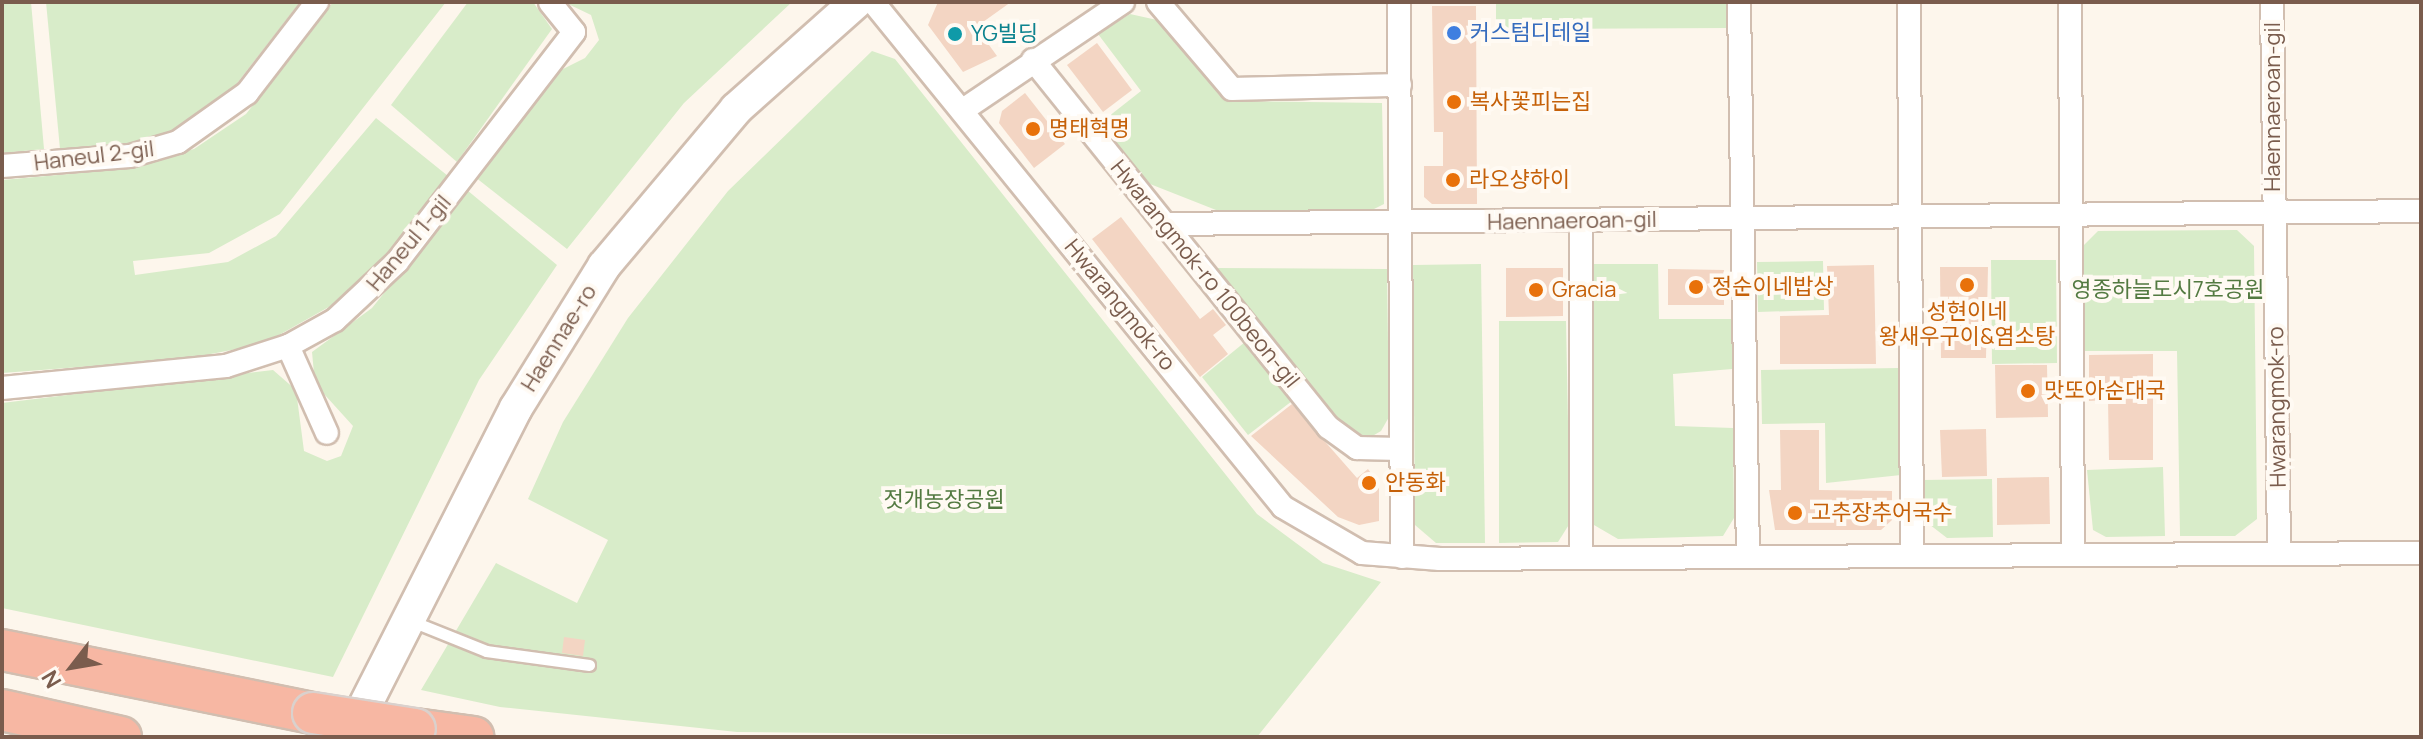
<!DOCTYPE html>
<meta charset="utf-8">
<style>
body{margin:0}
#map{position:relative;width:2423px;height:739px;overflow:hidden;background:#fdf6ec;font-family:Manrope,"Noto Sans KR",sans-serif}
div>[style]{position:absolute}
.green>*{inset:0;background:#d8ecc9}
.building>*{inset:0;background:#f3d5c3}
.roads{filter:drop-shadow(2px 0 #d1beb0) drop-shadow(-2px 0 #d1beb0) drop-shadow(0 2px #d1beb0) drop-shadow(0 -2px #d1beb0)}
.lane>*{height:11px;margin:-5.5px;padding:0 5.5px;transform-origin:5.5px;border-radius:5.5px;background:#fff}
.street>*{height:22px;margin:-11px;padding:0 11px;transform-origin:11px;border-radius:11px;background:#fff}
.secondary>*{height:32px;margin:-16px;padding:0 16px;transform-origin:16px;border-radius:16px;background:#fff}
.highway>*{height:40px;margin:-20px;padding:0 20px;transform-origin:20px;border-radius:20px;background:#f7b7a3}
.bridges{filter:drop-shadow(2px 0 #dad1cd) drop-shadow(-2px 0 #dad1cd) drop-shadow(0 2px #dad1cd) drop-shadow(0 -2px #dad1cd)}
.highway-bridge>*{height:40px;margin:-20px;padding:0 20px;transform-origin:20px;border-radius:20px;background:#f7b7a3}
.dots>*{width:22px;height:22px;translate:-50% -50%;box-sizing:border-box;border:4px solid #fffaf3;border-radius:50%}
span{translate:-50% -50%;white-space:nowrap;text-align:center;line-height:1.15;-webkit-text-stroke:8px #fffaf3;paint-order:stroke}
.shop-label{font-size:22px;color:#366cbe}
.left{translate:0 -50%;text-align:left}
.culture-label{font-size:22px;color:#0d838f}
.food-label{font-size:22px;color:#c56008}
.street-label{font-size:22px;color:#7a5c4d}
.park-label{font-size:22px;color:#537a41}
.frame{position:absolute;inset:0;border:4px solid #7a5c4d;pointer-events:none}
.north{position:absolute;left:32px;top:627px;width:80px;height:80px;-webkit-text-stroke:6px #fffaf3;paint-order:stroke;rotate:239deg;font-size:22px;font-weight:700;line-height:32px;text-align:center;color:#7a5c4d}
.north::after{content:'';display:block;margin:auto;width:28px;height:36px;background:#7a5c4d;clip-path:polygon(50% 0,100% 100%,50% 72%,0 100%)}
</style>
<div id="map">
<div class="green">
<i style="clip-path:polygon(2px 2px,31px 2px,44px 149px,2px 153px)"></i>
<i style="clip-path:polygon(46px 2px,300px 2px,235px 86px,181px 128px,130px 143px,60px 149px)"></i>
<i style="clip-path:polygon(333px 2px,446px 2px,280px 214px,209px 253px,133px 261px,135px 275px,228px 262px,276px 236px,376px 118px,448px 176px,380px 262px,343px 299px,263px 344px,185px 359px,2px 373px,2px 180px,125px 169px,194px 149px,246px 114px)"></i>
<i style="clip-path:polygon(468px 2px,533px 2px,552px 29px,457px 162px,391px 105px)"></i>
<i style="clip-path:polygon(564px 2px,792px 2px,684px 103px,567px 249px,475px 177px,561px 70px,585px 58px,599px 40px,591px 15px)"></i>
<i style="clip-path:polygon(1496px 2px,1727px 2px,1728px 28px,1496px 29px)"></i>
<i style="clip-path:polygon(1130px 14px,1157px 20px,1229px 101px,1382px 103px,1384px 204px,1370px 211px,1216px 210px,1150px 184px,1099px 124px,1141px 91px,1098px 34px)"></i>
<i style="clip-path:polygon(872px 51px,895px 59px,1257px 514px,1323px 563px,1381px 582px,1257px 737px,737px 732px,500px 707px,421px 690px,496px 563px,577px 603px,608px 540px,528px 499px,563px 422px,628px 318px,728px 191px)"></i>
<i style="clip-path:polygon(467px 190px,557px 265px,479px 380px,333px 677px,2px 608px,2px 403px,273px 370px,296px 390px,304px 451px,327px 461px,341px 456px,353px 426px,315px 384px,312px 352px,372px 308px)"></i>
<i style="clip-path:polygon(2237px 230px,2254px 246px,2257px 519px,2235px 536px,2180px 536px,2177px 351px,2082px 351px,2081px 248px,2098px 231px)"></i>
<i style="clip-path:polygon(1991px 260px,2056px 260px,2057px 363px,1992px 364px)"></i>
<i style="clip-path:polygon(1823px 261px,1824px 310px,1758px 312px,1757px 262px)"></i>
<i style="clip-path:polygon(1481px 264px,1485px 543px,1436px 543px,1415px 525px,1413px 265px)"></i>
<i style="clip-path:polygon(1593px 264px,1658px 264px,1659px 319px,1732px 319px,1732px 369px,1673px 374px,1675px 426px,1733px 428px,1734px 518px,1723px 536px,1618px 539px,1594px 525px)"></i>
<i style="clip-path:polygon(1216px 268px,1387px 269px,1389px 417px,1381px 431px,1369px 438px,1346px 428px)"></i>
<i style="clip-path:polygon(1499px 321px,1566px 321px,1570px 523px,1558px 542px,1499px 543px)"></i>
<i style="clip-path:polygon(1245px 342px,1292px 401px,1248px 435px,1202px 377px)"></i>
<i style="clip-path:polygon(1899px 368px,1901px 475px,1826px 483px,1825px 423px,1762px 424px,1761px 370px)"></i>
<i style="clip-path:polygon(2163px 467px,2165px 536px,2106px 537px,2093px 530px,2087px 470px)"></i>
<i style="clip-path:polygon(1992px 479px,1993px 537px,1947px 538px,1925px 521px,1923px 480px)"></i>
</div>
<div class="building">
<i style="clip-path:polygon(938px 2px,1011px 2px,976px 27px,997px 56px,963px 72px,928px 25px)"></i>
<i style="clip-path:polygon(1432px 6px,1476px 6px,1477px 204px,1432px 204px,1424px 197px,1424px 166px,1443px 166px,1443px 132px,1434px 132px)"></i>
<i style="clip-path:polygon(1097px 43px,1132px 90px,1103px 112px,1067px 65px)"></i>
<i style="clip-path:polygon(1025px 93px,1065px 144px,1034px 168px,999px 123px,1002px 111px)"></i>
<i style="clip-path:polygon(1121px 217px,1200px 319px,1213px 309px,1226px 325px,1213px 335px,1228px 354px,1200px 377px,1092px 239px)"></i>
<i style="clip-path:polygon(1874px 265px,1876px 364px,1780px 364px,1780px 316px,1829px 315px,1827px 266px)"></i>
<i style="clip-path:polygon(1940px 267px,1988px 267px,1986px 358px,1941px 358px)"></i>
<i style="clip-path:polygon(1506px 268px,1563px 268px,1563px 316px,1506px 317px)"></i>
<i style="clip-path:polygon(1668px 269px,1724px 270px,1724px 305px,1668px 305px)"></i>
<i style="clip-path:polygon(2153px 354px,2153px 460px,2109px 460px,2108px 400px,2089px 401px,2089px 355px)"></i>
<i style="clip-path:polygon(1995px 365px,2047px 365px,2048px 417px,1996px 418px)"></i>
<i style="clip-path:polygon(1292px 404px,1357px 478px,1368px 469px,1379px 485px,1379px 521px,1359px 525px,1338px 517px,1251px 436px)"></i>
<i style="clip-path:polygon(1986px 429px,1987px 476px,1942px 477px,1940px 430px)"></i>
<i style="clip-path:polygon(1780px 430px,1819px 430px,1819px 490px,1892px 491px,1892px 520px,1881px 530px,1775px 530px,1769px 490px,1781px 490px)"></i>
<i style="clip-path:polygon(2049px 477px,2050px 524px,1997px 525px,1997px 478px)"></i>
<i style="clip-path:polygon(564px 637px,585px 640px,583px 656px,562px 653px)"></i>
</div>
<div class="roads">
<div class="lane">
<i style="left:409px;top:620px;width:83px;rotate:21.9deg"></i>
<i style="left:486px;top:651px;width:104px;rotate:7.7deg"></i>
</div>
<div class="street">
<i style="left:873px;top:2px;width:650px;rotate:50.93deg"></i>
<i style="left:1283px;top:507px;width:91px;rotate:30.2deg"></i>
<i style="left:1362px;top:553px;width:78px;rotate:4.4deg"></i>
<i style="left:1440px;top:559px;width:981px;rotate:-0.35deg"></i>
<i style="left:1158px;top:2px;width:114px;rotate:49.6deg"></i>
<i style="left:1232px;top:89px;width:168px;rotate:-1.4deg"></i>
<i style="left:1399px;top:2px;width:555px;rotate:89.69deg"></i>
<i style="left:1739px;top:2px;width:552px;rotate:89.07deg"></i>
<i style="left:1909px;top:2px;width:552px;rotate:89.69deg"></i>
<i style="left:2070px;top:2px;width:551px;rotate:89.69deg"></i>
<i style="left:2272px;top:2px;width:552px;rotate:89.27deg"></i>
<i style="left:1033px;top:60px;width:471px;rotate:51.2deg"></i>
<i style="left:1328px;top:427px;width:36px;rotate:36deg"></i>
<i style="left:1357px;top:448px;width:43px;rotate:1.3deg"></i>
<i style="left:963px;top:110px;width:193px;rotate:-34deg"></i>
<i style="left:2px;top:166px;width:128px;rotate:-4.5deg"></i>
<i style="left:130px;top:156px;width:50px;rotate:-16.3deg"></i>
<i style="left:178px;top:142px;width:85px;rotate:-35.4deg"></i>
<i style="left:247px;top:93px;width:115px;rotate:-52.4deg"></i>
<i style="left:1581px;top:222px;width:335px;rotate:90deg"></i>
<i style="left:1165px;top:224px;width:1256px;rotate:-0.59deg"></i>
<i style="left:288px;top:346px;width:95px;rotate:65.9deg"></i>
<i style="left:2px;top:388px;width:225px;rotate:-5.6deg"></i>
<i style="left:226px;top:366px;width:65px;rotate:-17.9deg"></i>
<i style="left:288px;top:346px;width:54px;rotate:-29deg"></i>
<i style="left:335px;top:320px;width:85px;rotate:-43.1deg"></i>
<i style="left:397px;top:262px;width:290px;rotate:-52.4deg"></i>
<i style="left:574px;top:32px;width:38px;rotate:-129deg"></i>
</div>
<div class="secondary">
<i style="left:349px;top:737px;width:369px;rotate:-63.1deg"></i>
<i style="left:516px;top:408px;width:167px;rotate:-58.2deg"></i>
<i style="left:604px;top:266px;width:205px;rotate:-49.9deg"></i>
<i style="left:736px;top:109px;width:161px;rotate:-41.7deg"></i>
</div>
<div class="highway">
<i style="left:2px;top:650px;width:317px;rotate:11.5deg"></i>
<i style="left:2px;top:710px;width:122px;rotate:12.8deg"></i>
<i style="left:415px;top:729px;width:59px;rotate:7.9deg"></i>
</div>
</div>
<div class="bridges">
<div class="highway-bridge">
<i style="left:313px;top:713px;width:103px;rotate:8.9deg"></i>
</div>
</div>
<div class="dots">
<i style="left:1454px;top:33px;background:#3f7fe0"></i>
<i style="left:955px;top:34px;background:#0f9aa8"></i>
<i style="left:1454px;top:102px;background:#e8710a"></i>
<i style="left:1033px;top:129px;background:#e8710a"></i>
<i style="left:1453px;top:180px;background:#e8710a"></i>
<i style="left:1967px;top:285px;background:#e8710a"></i>
<i style="left:1696px;top:287px;background:#e8710a"></i>
<i style="left:1536px;top:290px;background:#e8710a"></i>
<i style="left:2028px;top:391px;background:#e8710a"></i>
<i style="left:1369px;top:483px;background:#e8710a"></i>
<i style="left:1795px;top:513px;background:#e8710a"></i>
</div>
<div class="shop-label">
<span class="left" style="left:1470px;top:33px">커스텀디테일</span>
</div>
<div class="culture-label">
<span class="left" style="left:971px;top:34px">YG빌딩</span>
</div>
<div class="food-label">
<span class="left" style="left:1470px;top:102px">복사꽃피는집</span>
<span class="left" style="left:1049px;top:129px">명태혁명</span>
<span class="left" style="left:1469px;top:180px">라오샹하이</span>
<span class="left" style="left:1712px;top:287px">정순이네밥상</span>
<span class="left" style="left:1552px;top:290px">Gracia</span>
<span style="left:1967px;top:324px">성현이네<br>왕새우구이&amp;염소탕</span>
<span class="left" style="left:2044px;top:391px">맛또아순대국</span>
<span class="left" style="left:1385px;top:483px">안동화</span>
<span class="left" style="left:1811px;top:513px">고추장추어국수</span>
</div>
<div class="street-label">
<span style="left:2273px;top:107px;rotate:-90deg">Haennaeroan-gil</span>
<span style="left:94px;top:156px;rotate:-7deg">Haneul 2-gil</span>
<span style="left:1572px;top:221px;rotate:-1deg">Haennaeroan-gil</span>
<span style="left:409px;top:243px;rotate:-50deg">Haneul 1-gil</span>
<span style="left:1205px;top:274px;rotate:51deg">Hwarangmok-ro 100beon-gil</span>
<span style="left:1120px;top:305px;rotate:51deg">Hwarangmok-ro</span>
<span style="left:559px;top:338px;rotate:-58deg">Haennae-ro</span>
<span style="left:2277px;top:407px;rotate:-91deg">Hwarangmok-ro</span>
</div>
<div class="park-label">
<span style="left:2168px;top:290px">영종하늘도시7호공원</span>
<span style="left:944px;top:500px">젓개농장공원</span>
</div>
<div class="frame"></div>
<div class="north">N</div>
</div>
